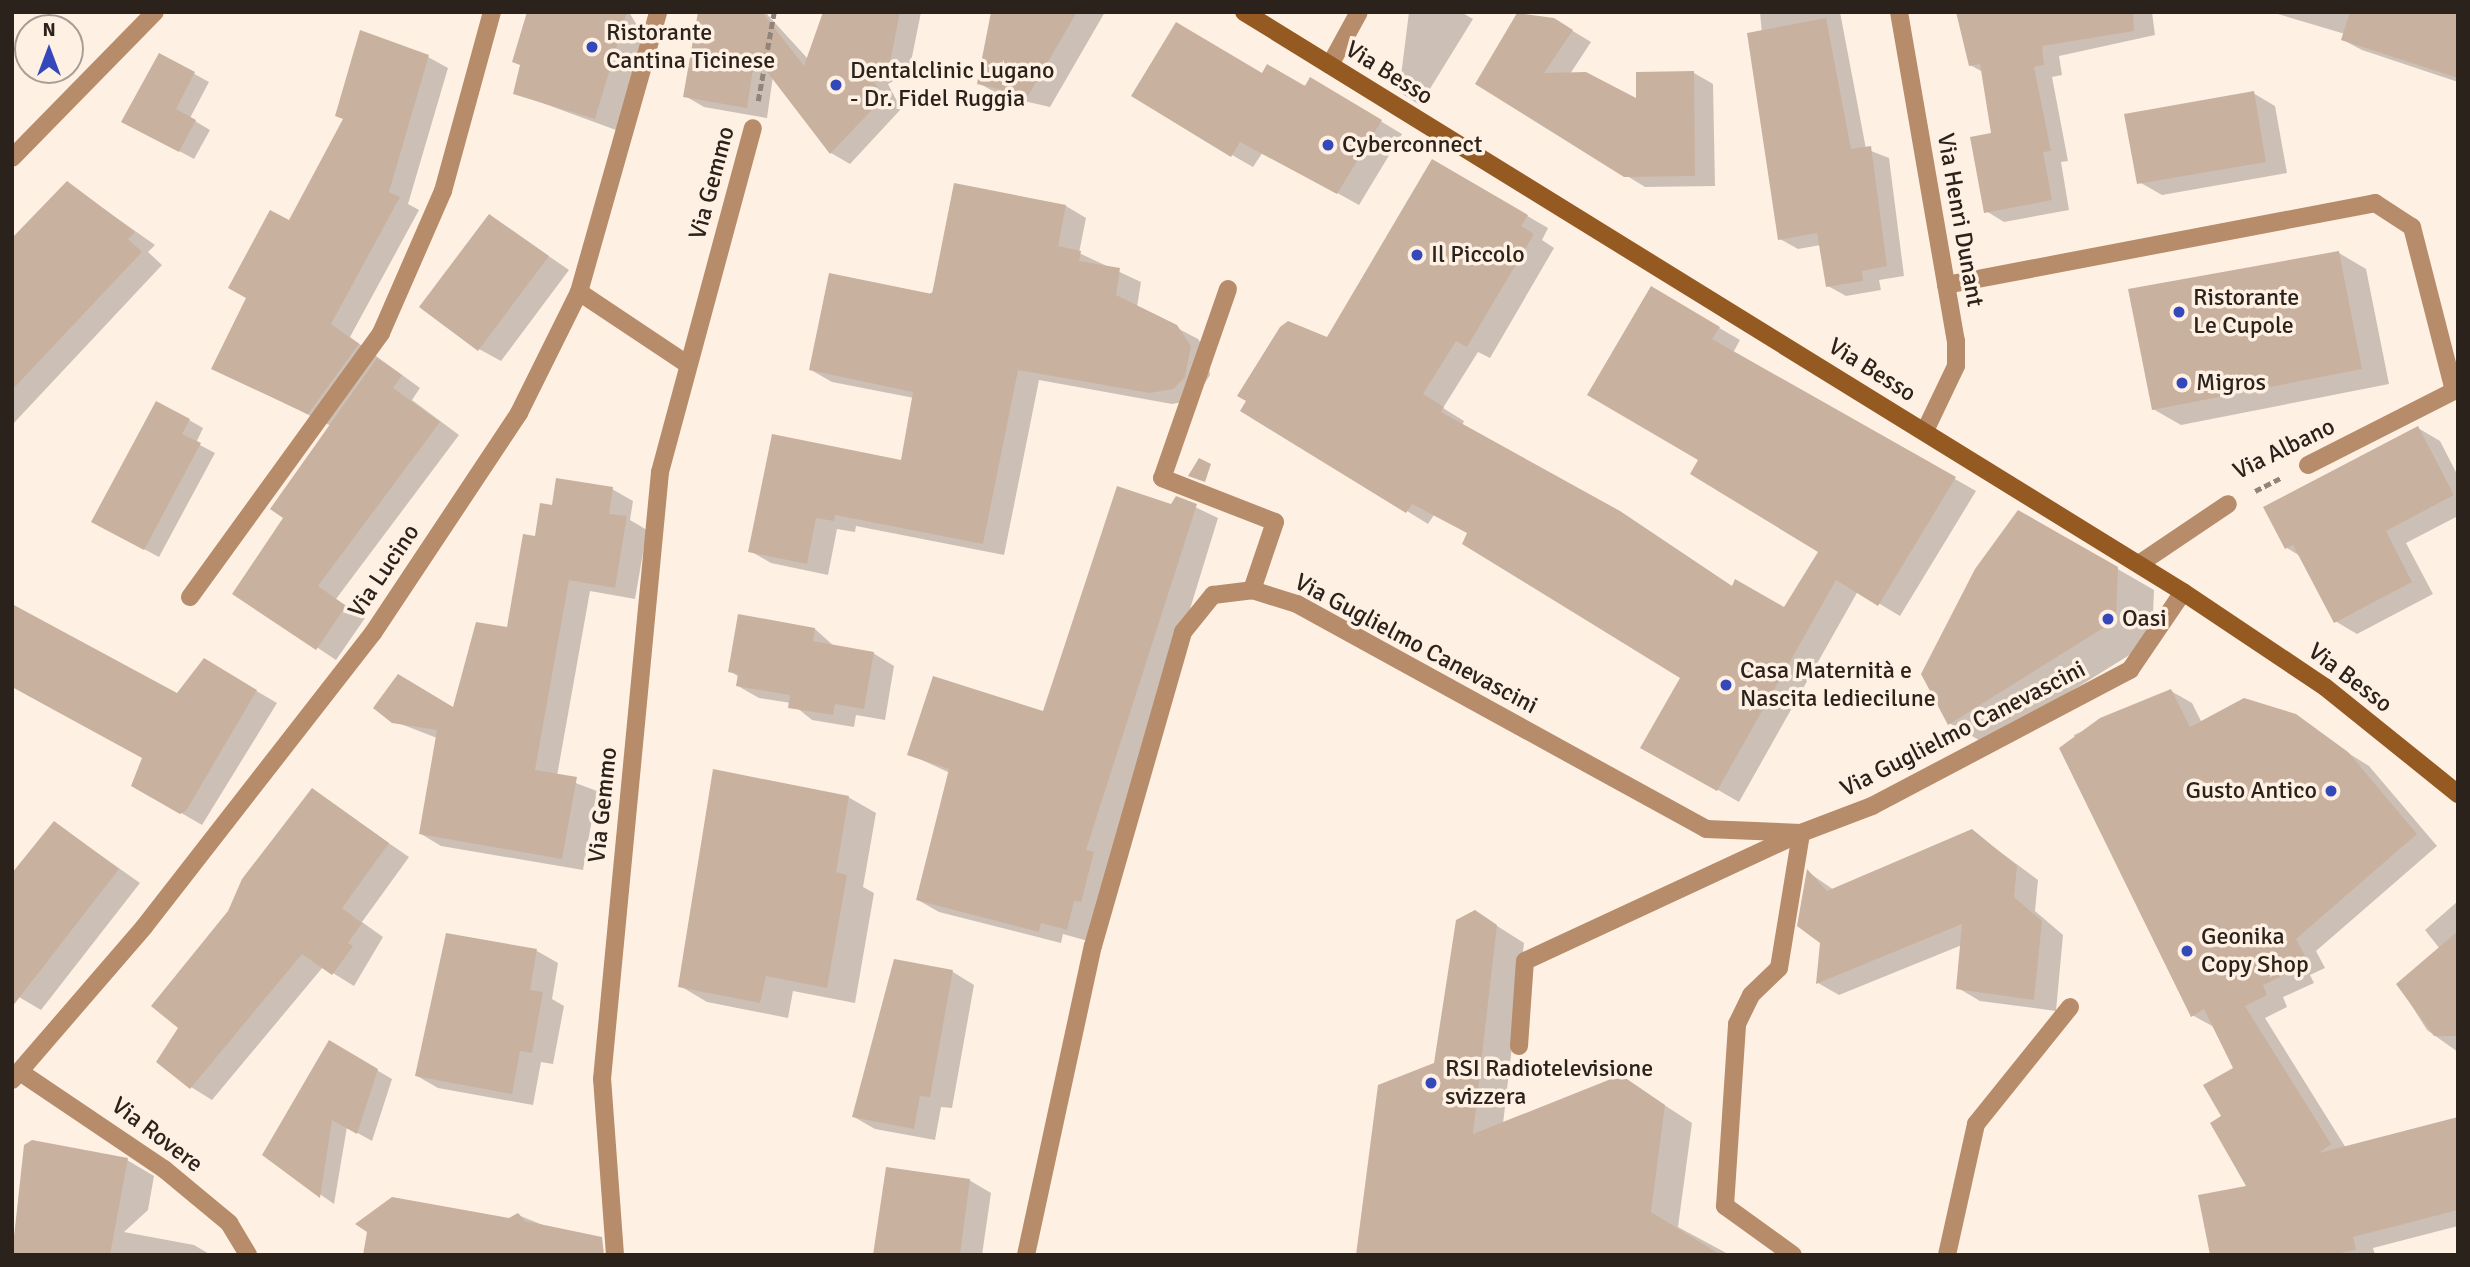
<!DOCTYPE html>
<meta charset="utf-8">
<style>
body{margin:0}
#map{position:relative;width:2470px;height:1267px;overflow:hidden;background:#fff0e4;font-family:Signika,sans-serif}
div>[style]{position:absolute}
.shadow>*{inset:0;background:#0003}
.building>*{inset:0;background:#c9b19f}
.path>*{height:4.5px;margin-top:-2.25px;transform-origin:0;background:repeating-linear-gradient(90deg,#91857b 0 7px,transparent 0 10.5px)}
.service>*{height:18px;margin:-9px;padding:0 9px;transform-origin:9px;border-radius:9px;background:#b68c6a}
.pedestrian>*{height:18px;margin:-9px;padding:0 9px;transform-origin:9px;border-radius:9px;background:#b68c6a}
.minor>*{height:18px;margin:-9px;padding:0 9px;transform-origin:9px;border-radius:9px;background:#b68c6a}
.tertiary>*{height:18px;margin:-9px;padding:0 9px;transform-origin:9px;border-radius:9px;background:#b68c6a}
.secondary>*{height:18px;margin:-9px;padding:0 9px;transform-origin:9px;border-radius:9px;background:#955922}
.dots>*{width:19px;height:19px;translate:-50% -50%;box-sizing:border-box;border:4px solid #fff0e4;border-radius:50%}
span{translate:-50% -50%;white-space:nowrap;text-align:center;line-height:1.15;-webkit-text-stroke:7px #fff0e4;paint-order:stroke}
.poi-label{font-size:24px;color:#2b221b}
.left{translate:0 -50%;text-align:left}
.right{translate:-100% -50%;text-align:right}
.street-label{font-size:24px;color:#2b221b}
.frame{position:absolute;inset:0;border:14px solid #2b221b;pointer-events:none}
.north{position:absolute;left:14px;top:14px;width:70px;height:70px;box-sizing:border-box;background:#fff0e4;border:2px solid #aa9e94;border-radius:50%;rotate:0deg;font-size:19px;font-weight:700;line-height:28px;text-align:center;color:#2b221b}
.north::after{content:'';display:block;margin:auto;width:24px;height:32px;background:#3349bb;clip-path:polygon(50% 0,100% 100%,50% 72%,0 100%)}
</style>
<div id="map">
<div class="shadow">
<i style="clip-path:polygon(614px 12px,627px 32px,618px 12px,629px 12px,644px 37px,616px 130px,515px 93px,522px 66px)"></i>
<i style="clip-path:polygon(700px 12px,765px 12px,808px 59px,825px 12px,921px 12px,909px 72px,888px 84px,901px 109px,850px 164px,831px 153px,773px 76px,767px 118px,704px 107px,685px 96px)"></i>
<i style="clip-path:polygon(993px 12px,1105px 12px,1050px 107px,1001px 96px,979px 83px)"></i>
<i style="clip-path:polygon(1409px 12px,1461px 12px,1473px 19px,1420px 105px,1399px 92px)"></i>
<i style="clip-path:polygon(1760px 12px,1840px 12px,1866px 149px,1889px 158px,1904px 276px,1879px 280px,1881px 290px,1846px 296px,1828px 286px,1821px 245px,1798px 249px,1780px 239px)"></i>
<i style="clip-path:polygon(1957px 12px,2152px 12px,2155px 35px,2059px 56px,2062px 75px,2052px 77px,2068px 161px,2061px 162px,2069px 210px,2004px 222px,1986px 211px,1993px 135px,1983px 72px,1970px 65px)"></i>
<i style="clip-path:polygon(2271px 12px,2458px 12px,2458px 82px,2362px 50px,2343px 40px,2345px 34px)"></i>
<i style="clip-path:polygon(1553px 19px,1591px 42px,1570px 74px,1638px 101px,1694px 73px,1713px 84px,1715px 186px,1645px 187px,1478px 84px)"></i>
<i style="clip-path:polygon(160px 55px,209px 82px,190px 118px,210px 130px,194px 159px,138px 129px)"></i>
<i style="clip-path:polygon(428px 57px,448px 68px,408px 204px,419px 210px,350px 337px,420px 388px,412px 400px,459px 435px,336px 599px,365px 618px,336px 660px,235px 593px,286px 518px,331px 426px,213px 368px,290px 222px)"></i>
<i style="clip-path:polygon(1262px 75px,1332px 92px,1402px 134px,1359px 205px,1263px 152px,1253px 167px,1232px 155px)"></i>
<i style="clip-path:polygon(2253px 93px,2275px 106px,2287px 173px,2162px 195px,2141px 183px)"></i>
<i style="clip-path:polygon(1433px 161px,1548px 228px,1542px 240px,1554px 248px,1490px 358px,1478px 352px,1443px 408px,1464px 421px,1462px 426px,1733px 587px,1785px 609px,1821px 551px,1700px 459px,1652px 289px,1740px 340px,1733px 353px,1976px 491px,1900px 616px,1858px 591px,1739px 802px,1643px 747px,1682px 677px,1469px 533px,1434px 515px,1428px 524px,1243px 410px,1328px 339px)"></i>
<i style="clip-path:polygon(67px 183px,155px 245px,148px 252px,162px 265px,12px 425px,12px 265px)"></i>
<i style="clip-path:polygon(1066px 206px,1086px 218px,1079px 253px,1141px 282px,1137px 307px,1198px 339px,1207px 352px,1210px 375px,1194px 400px,1172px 404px,1039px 380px,1004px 555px,856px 526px,855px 532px,837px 529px,828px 575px,771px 563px,750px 551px,903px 462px,914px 398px,832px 382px,811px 370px)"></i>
<i style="clip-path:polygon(490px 216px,569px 270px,501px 361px,479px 349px)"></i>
<i style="clip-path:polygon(2339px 253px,2366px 269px,2389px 384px,2181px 425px,2153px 409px)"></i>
<i style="clip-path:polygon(189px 420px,203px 428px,196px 443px,215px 453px,159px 557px,108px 530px)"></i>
<i style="clip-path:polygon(2418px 428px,2440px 441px,2458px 476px,2458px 516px,2406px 543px,2433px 594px,2357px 634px,2335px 621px,2300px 556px,2287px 548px)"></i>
<i style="clip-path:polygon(612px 489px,633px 501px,630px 520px,647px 530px,635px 599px,590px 591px,557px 776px,597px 791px,583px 870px,441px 846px,421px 834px,437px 738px,393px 721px,454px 709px,508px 629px,536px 538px,553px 507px)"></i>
<i style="clip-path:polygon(1176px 498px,1218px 518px,1088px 941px,1063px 934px,1061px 943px,939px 912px,918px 900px,950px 773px,909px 754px,1044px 714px)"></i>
<i style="clip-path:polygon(2019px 512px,2154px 590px,2152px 641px,1986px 744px,1949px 723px)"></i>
<i style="clip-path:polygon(815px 629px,835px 647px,873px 653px,894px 666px,885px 720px,856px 715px,854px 727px,812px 720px,791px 703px,759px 698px,738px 686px,739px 677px,730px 671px)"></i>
<i style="clip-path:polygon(204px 660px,277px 703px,202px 825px,133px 785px,178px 695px)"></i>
<i style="clip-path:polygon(2171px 691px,2192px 703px,2202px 723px,2245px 700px,2294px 719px,2369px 766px,2437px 846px,2316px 951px,2325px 968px,2310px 975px,2314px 983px,2283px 997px,2287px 1007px,2265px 1018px,2346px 1148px,2458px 1119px,2458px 1226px,2373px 1248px,2375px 1255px,2204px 1255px,2212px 1253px,2248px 1187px,2223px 1117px,2235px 1068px,2214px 1027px,2192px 1015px,2074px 735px)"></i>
<i style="clip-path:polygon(313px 791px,409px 857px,362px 922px,383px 937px,354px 986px,323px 967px,212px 1100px,191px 1087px,180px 1027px,229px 912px)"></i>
<i style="clip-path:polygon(848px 797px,876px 813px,863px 887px,874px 893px,855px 1003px,793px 991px,788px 1018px,707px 1002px,680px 986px)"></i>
<i style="clip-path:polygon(55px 823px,140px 883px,41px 1010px,19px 997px)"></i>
<i style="clip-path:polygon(1972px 831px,2038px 880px,2035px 911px,2063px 935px,2056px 1011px,1980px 1001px,1958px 988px,1962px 945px,1839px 995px,1818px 983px,1822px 942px,1808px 872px,1834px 890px)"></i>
<i style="clip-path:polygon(2458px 901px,2458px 1052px,2427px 1030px,2398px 984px,2440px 949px,2425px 930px)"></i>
<i style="clip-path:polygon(1475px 912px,1524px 943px,1503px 1124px,1621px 1077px,1692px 1123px,1678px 1227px,1730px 1255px,1358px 1255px,1436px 1064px)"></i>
<i style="clip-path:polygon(537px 951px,558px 963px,552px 999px,564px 1006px,553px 1064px,541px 1062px,533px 1105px,438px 1088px,417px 1076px)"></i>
<i style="clip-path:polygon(895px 961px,953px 972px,974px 985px,952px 1108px,941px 1107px,935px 1140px,875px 1129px,854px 1117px)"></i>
<i style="clip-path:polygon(329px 1042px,392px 1079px,372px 1141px,347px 1127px,334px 1204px,264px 1155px)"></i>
<i style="clip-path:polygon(26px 1146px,127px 1160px,154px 1176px,148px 1210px,124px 1232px,194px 1245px,211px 1255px,12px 1255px)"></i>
<i style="clip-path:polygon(969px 1180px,991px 1193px,982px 1255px,876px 1255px)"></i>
<i style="clip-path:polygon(518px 1215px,548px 1227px,510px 1220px)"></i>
</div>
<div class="building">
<i style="clip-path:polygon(527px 12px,627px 12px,595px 119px,513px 94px,520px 65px,512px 62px)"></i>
<i style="clip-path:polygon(698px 12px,762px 12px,804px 66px,823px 12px,900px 12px,890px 62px,869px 72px,883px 98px,830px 154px,755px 56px,747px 108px,683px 97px)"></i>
<i style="clip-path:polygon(991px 12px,1077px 12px,1028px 96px,977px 84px)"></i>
<i style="clip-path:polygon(1956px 12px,2133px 12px,2134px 31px,2042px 46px,2044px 65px,2034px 67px,2051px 151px,2043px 152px,2052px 200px,1984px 213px,1970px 137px,1991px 133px,1980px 64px,1969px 66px)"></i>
<i style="clip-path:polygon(2350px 12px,2458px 12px,2458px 78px,2341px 40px)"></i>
<i style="clip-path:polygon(1517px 13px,1554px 18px,1573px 30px,1544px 73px,1586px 72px,1636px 98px,1636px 72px,1694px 71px,1695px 176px,1624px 177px,1475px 84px)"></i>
<i style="clip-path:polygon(1826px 18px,1851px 149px,1871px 146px,1887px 266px,1862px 271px,1863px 281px,1826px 287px,1817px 233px,1778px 240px,1747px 33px)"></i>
<i style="clip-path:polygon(1176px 22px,1262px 73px,1267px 64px,1305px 86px,1310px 77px,1382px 120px,1337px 194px,1240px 142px,1231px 157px,1131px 96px)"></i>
<i style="clip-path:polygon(360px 30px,429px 55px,389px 192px,400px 197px,331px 324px,359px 344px,308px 414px,211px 369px,246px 298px,228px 288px,270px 210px,289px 220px,343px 119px,335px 116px)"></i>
<i style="clip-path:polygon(159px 53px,195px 72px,176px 109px,196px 120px,179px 152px,121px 122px)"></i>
<i style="clip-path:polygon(2254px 91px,2266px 162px,2137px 184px,2124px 114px)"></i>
<i style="clip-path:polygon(1432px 159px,1528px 215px,1521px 226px,1534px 234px,1467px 347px,1456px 341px,1423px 394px,1444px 407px,1441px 412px,1620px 511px,1732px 586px,1735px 579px,1784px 607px,1818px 552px,1690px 474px,1698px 460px,1587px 395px,1651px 286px,1720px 327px,1712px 339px,1956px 477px,1878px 606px,1836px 580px,1717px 791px,1640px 748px,1680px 678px,1462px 544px,1467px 533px,1412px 504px,1406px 513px,1240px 411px,1246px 401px,1237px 396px,1280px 327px,1288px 321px,1327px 337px)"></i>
<i style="clip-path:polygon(67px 181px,135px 232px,128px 239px,142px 252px,12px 390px,12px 238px)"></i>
<i style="clip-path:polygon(954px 183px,1066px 205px,1058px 246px,1081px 251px,1079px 261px,1120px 268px,1116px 295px,1177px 325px,1191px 346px,1185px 377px,1173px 389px,1150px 393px,1018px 370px,983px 544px,835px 515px,834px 521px,816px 518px,807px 564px,748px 552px,772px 434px,901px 460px,913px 392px,809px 370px,829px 273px,932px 294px)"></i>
<i style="clip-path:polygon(489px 214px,549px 256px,478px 351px,419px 307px)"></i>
<i style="clip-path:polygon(2339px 251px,2362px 369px,2152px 410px,2128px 289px)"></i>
<i style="clip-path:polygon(377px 358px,402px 375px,393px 388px,440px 422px,318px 586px,346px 606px,316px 650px,232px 594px,283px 518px,270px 509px)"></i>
<i style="clip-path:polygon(156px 401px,190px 419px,182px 434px,201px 443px,144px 550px,91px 522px)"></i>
<i style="clip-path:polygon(2418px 426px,2454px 495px,2386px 531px,2412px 582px,2334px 623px,2293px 545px,2285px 549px,2263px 507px)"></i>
<i style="clip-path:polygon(1199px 458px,1211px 464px,1205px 482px,1188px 476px)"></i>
<i style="clip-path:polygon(556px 478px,613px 487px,609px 514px,627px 516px,615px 588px,569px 580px,535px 770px,577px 777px,562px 859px,419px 834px,437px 730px,392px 723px,373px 708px,398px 674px,453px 707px,476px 622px,507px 627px,523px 534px,535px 536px,540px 503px,552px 505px)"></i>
<i style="clip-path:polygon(1117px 486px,1171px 504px,1176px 496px,1197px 504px,1086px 850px,1094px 852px,1081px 902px,1074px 901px,1067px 930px,1041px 923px,1039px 932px,916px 900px,949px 769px,907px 755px,933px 676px,1043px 711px)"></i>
<i style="clip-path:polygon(2018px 510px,2118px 567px,2116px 620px,1948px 725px,1921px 674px,1975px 569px)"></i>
<i style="clip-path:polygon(12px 604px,177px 693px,204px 658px,257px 690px,186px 811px,180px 814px,131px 786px,142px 758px,12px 687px)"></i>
<i style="clip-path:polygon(738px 614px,815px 628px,813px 641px,874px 652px,864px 709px,835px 704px,833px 715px,788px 708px,790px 695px,736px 686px,738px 674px,728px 672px)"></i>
<i style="clip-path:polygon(2171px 689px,2190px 727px,2244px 698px,2296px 714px,2348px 752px,2417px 834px,2296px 939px,2305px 956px,2290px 963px,2294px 970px,2263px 985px,2267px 995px,2245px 1006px,2331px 1144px,2319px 1153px,2458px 1117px,2458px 1210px,2353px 1237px,2356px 1250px,2329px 1255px,2210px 1255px,2198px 1195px,2246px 1186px,2210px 1123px,2221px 1116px,2203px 1085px,2233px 1068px,2204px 1009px,2191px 1017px,2059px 748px,2100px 718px)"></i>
<i style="clip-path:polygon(713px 769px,849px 796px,836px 872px,847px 875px,827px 988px,766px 976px,760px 1003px,678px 987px)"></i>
<i style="clip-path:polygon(312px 788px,389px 843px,342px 908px,362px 923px,348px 943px,353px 946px,332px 975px,302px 954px,190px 1089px,156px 1062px,178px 1028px,151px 1006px,228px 911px,242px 879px)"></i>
<i style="clip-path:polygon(54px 821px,119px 869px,12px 1007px,12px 873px)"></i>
<i style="clip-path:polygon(1972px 829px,2017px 866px,2014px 897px,2042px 921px,2034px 1000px,1956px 989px,1962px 924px,1816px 984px,1820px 943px,1797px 926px,1807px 869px,1827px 891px)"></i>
<i style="clip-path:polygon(1475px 910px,1497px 925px,1473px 1134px,1621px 1075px,1665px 1105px,1651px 1212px,1721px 1255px,1356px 1255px,1378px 1085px,1434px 1063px,1456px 920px)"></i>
<i style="clip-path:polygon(2458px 931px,2458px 1036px,2434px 1036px,2396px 984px)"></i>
<i style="clip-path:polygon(446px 933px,537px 949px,530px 990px,543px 992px,532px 1053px,520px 1051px,512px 1094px,415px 1076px)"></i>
<i style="clip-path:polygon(894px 959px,953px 970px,930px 1097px,920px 1096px,914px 1129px,852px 1117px)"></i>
<i style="clip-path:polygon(329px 1040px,378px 1069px,357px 1134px,332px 1120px,320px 1198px,262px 1155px)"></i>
<i style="clip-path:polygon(32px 1140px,128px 1158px,110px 1255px,12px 1255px,24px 1145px)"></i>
<i style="clip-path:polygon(886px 1167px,970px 1179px,960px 1255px,873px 1255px)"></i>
<i style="clip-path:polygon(392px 1197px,509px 1218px,518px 1213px,525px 1221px,602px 1237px,604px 1255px,363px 1255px,367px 1232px,355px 1224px)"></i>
</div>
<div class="path">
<i style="left:758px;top:101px;width:90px;rotate:-79.8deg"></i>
<i style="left:2255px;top:491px;width:30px;rotate:-27deg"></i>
</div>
<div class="service">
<i style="left:1946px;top:285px;width:437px;rotate:-10.8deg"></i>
<i style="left:2375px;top:203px;width:44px;rotate:33deg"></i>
<i style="left:2412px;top:227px;width:169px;rotate:75.6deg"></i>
<i style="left:1228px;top:289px;width:200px;rotate:109.2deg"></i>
<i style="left:1162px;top:478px;width:121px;rotate:21.3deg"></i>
<i style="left:1275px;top:522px;width:72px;rotate:108.7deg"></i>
<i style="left:190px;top:597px;width:326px;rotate:-54.1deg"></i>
<i style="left:381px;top:333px;width:155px;rotate:-66.4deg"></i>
<i style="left:443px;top:191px;width:186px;rotate:-74.7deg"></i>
<i style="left:1519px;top:1046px;width:85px;rotate:-86deg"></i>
<i style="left:1525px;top:961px;width:304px;rotate:-24.9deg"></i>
<i style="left:1793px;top:1255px;width:84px;rotate:-144.2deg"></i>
<i style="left:1725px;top:1206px;width:182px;rotate:-86.2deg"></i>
<i style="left:1737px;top:1024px;width:32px;rotate:-64deg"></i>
<i style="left:1751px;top:995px;width:39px;rotate:-44deg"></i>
<i style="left:1779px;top:968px;width:137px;rotate:-80.7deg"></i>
<i style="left:1947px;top:1255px;width:134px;rotate:-77.5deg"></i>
<i style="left:1976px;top:1124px;width:150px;rotate:-51.2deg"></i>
</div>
<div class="pedestrian">
<i style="left:2139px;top:564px;width:107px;rotate:-34deg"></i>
</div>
<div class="minor">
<i style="left:1899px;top:12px;width:334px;rotate:80.2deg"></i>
<i style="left:1956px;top:341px;width:25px;rotate:90deg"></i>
<i style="left:1956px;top:366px;width:72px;rotate:115.5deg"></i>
<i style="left:1330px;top:65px;width:60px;rotate:-61.3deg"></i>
<i style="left:579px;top:292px;width:130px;rotate:33.7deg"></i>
<i style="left:2308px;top:465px;width:168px;rotate:-26.9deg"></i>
<i style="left:20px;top:1072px;width:174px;rotate:34deg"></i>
<i style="left:164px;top:1169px;width:85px;rotate:39.7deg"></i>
<i style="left:229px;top:1223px;width:37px;rotate:59deg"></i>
<i style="left:12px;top:1080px;width:202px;rotate:-49.2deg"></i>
<i style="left:144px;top:927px;width:373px;rotate:-52.1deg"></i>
<i style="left:373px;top:633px;width:264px;rotate:-56.4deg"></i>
<i style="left:519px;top:413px;width:135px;rotate:-63.6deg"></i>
<i style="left:579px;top:292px;width:291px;rotate:-74.2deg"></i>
<i style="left:615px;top:1255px;width:176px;rotate:-94.2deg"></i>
<i style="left:602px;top:1079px;width:610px;rotate:-84.54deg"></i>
<i style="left:660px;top:472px;width:356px;rotate:-74.9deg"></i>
<i style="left:1026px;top:1255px;width:316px;rotate:-77.8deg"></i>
<i style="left:1093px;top:946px;width:327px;rotate:-74deg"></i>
<i style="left:1183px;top:632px;width:48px;rotate:-51deg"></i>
<i style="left:1213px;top:595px;width:39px;rotate:-7deg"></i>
<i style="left:1252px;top:590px;width:47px;rotate:17.3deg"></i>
<i style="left:1297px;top:604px;width:467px;rotate:28.8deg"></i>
<i style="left:1706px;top:829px;width:95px;rotate:2.4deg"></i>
<i style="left:1801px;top:833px;width:76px;rotate:-20.8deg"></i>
<i style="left:1872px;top:806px;width:292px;rotate:-27.8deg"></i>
<i style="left:2130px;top:670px;width:94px;rotate:-55.8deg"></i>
</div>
<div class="tertiary">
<i style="left:12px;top:158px;width:204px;rotate:-45.6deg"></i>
</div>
<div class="secondary">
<i style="left:1244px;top:12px;width:1104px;rotate:31.7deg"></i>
<i style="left:2183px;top:592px;width:171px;rotate:33.8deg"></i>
<i style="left:2325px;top:687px;width:171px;rotate:38.8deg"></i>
</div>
<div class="dots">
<i style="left:592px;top:47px;background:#3349bb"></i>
<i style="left:836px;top:85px;background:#3349bb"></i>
<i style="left:1328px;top:145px;background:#3349bb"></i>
<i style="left:1417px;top:255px;background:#3349bb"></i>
<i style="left:2179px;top:312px;background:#3349bb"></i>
<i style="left:2182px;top:383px;background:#3349bb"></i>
<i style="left:2108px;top:619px;background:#3349bb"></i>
<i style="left:1726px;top:685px;background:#3349bb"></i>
<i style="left:2331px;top:791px;background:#3349bb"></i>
<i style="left:2187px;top:951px;background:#3349bb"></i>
<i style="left:1431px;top:1083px;background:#3349bb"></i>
</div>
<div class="poi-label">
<span class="left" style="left:606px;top:47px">Ristorante<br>Cantina Ticinese</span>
<span class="left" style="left:850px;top:85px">Dentalclinic Lugano<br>- Dr. Fidel Ruggia</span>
<span class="left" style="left:1342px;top:145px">Cyberconnect</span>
<span class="left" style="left:1431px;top:255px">Il Piccolo</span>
<span class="left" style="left:2193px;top:312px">Ristorante<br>Le Cupole</span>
<span class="left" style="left:2196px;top:383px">Migros</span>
<span class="left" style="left:2122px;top:619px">Oasi</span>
<span class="left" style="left:1740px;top:685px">Casa Maternità e<br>Nascita lediecilune</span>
<span class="right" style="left:2317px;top:791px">Gusto Antico</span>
<span class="left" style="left:2201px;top:951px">Geonika<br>Copy Shop</span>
<span class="left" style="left:1445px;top:1083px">RSI Radiotelevisione<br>svizzera</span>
</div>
<div class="street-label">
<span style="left:1389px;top:73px;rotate:32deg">Via Besso</span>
<span style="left:712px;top:183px;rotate:-75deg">Via Gemmo</span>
<span style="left:1960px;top:220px;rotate:80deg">Via Henri Dunant</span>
<span style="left:1872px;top:370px;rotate:32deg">Via Besso</span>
<span style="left:2284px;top:449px;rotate:-26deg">Via Albano</span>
<span style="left:384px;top:571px;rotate:-56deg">Via Lucino</span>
<span style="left:1416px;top:644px;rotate:28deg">Via Guglielmo Canevascini</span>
<span style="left:2350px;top:678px;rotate:37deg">Via Besso</span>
<span style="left:1963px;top:729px;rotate:-27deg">Via Guglielmo Canevascini</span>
<span style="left:603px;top:805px;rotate:-84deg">Via Gemmo</span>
<span style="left:157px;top:1135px;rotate:37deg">Via Rovere</span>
</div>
<div class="frame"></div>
<div class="north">N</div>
</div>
